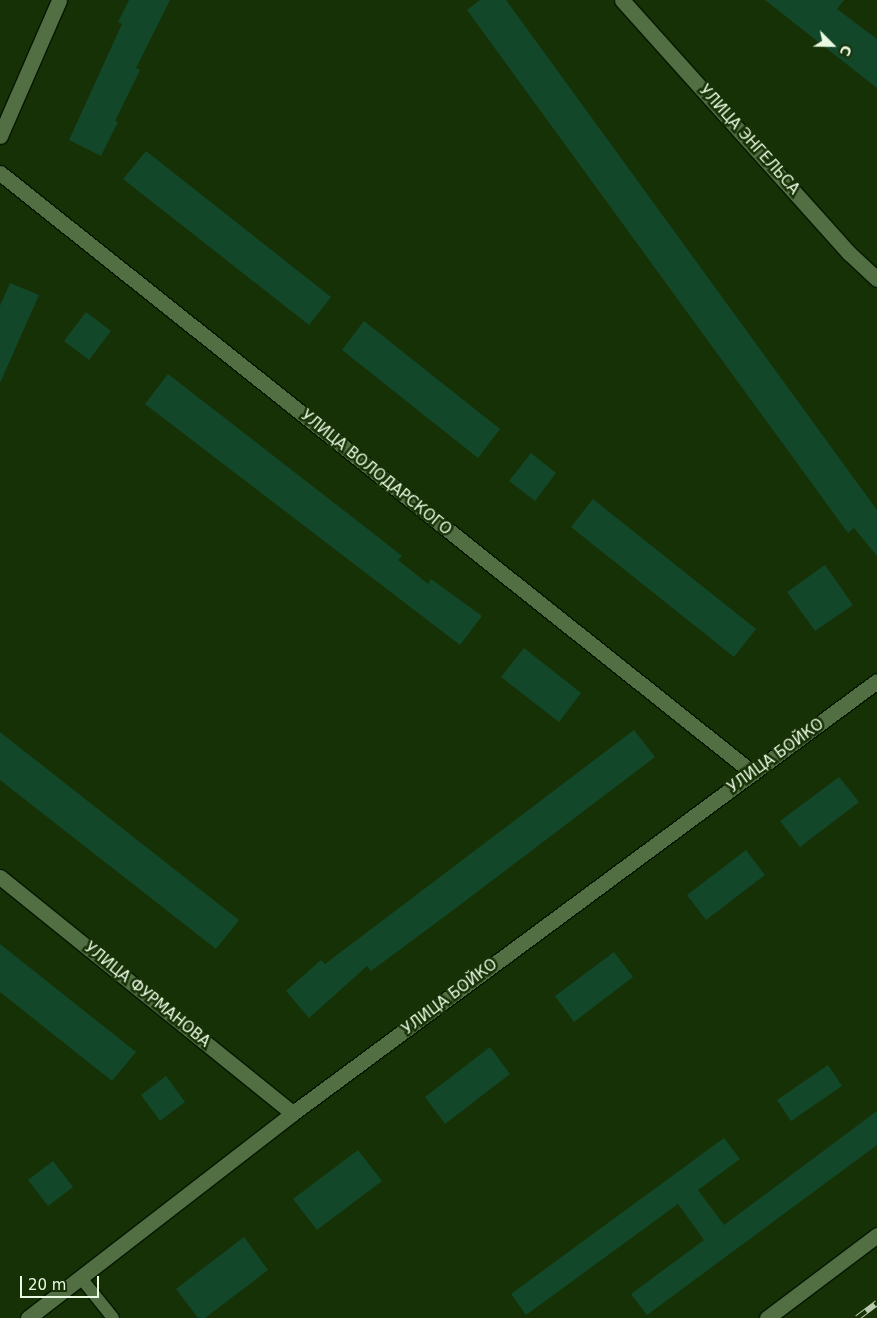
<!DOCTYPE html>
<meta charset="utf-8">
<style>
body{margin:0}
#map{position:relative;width:877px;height:1318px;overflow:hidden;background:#173106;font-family:"DejaVu Sans",sans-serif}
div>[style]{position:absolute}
.building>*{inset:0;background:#12472a}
.roads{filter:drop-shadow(1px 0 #051700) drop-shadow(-1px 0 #051700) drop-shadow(0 1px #051700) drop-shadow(0 -1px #051700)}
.service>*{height:12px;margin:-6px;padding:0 6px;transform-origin:6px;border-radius:6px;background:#526e43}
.minor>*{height:15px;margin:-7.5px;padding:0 7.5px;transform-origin:7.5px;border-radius:7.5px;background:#526e43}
.tertiary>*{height:15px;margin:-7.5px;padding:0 7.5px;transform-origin:7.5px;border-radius:7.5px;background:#526e43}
.rail>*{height:5.5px;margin-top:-2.75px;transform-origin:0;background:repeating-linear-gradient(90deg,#173106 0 11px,#b7c9ad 0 22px);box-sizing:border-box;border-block:1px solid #b7c9ad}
span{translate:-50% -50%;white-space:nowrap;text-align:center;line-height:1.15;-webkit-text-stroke:5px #173106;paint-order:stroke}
.street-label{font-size:15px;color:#eafae2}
.north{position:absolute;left:807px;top:20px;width:50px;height:50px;-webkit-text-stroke:4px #173106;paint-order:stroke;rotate:113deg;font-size:14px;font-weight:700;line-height:20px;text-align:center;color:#eafae2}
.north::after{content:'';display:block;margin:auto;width:18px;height:22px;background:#eafae2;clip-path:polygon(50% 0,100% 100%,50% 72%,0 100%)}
.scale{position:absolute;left:20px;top:1276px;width:79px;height:22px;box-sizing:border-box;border:2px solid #eafae2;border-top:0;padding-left:6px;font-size:15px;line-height:18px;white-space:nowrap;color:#eafae2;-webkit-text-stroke:4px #173106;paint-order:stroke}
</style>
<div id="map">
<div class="building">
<i style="clip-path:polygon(129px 0,170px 0,136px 68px,140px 70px,115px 121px,118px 122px,101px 156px,69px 140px,122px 24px,118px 22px)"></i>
<i style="clip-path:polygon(480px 0,506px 0,877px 510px,877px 556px,854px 528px,848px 533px,467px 10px)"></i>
<i style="clip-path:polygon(765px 0,844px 0,837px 9px,877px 39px,877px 88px)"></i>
<i style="clip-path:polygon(146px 151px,331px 297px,309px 325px,123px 179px)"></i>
<i style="clip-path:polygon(10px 283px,39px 295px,0 383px,0 306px)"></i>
<i style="clip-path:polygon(86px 312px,111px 331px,89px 360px,64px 341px)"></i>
<i style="clip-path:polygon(364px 321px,500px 429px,478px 458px,342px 350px)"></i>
<i style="clip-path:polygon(168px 374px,378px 537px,402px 556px,398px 560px,428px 584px,431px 579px,482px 616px,460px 645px,145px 404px)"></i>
<i style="clip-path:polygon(531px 453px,556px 473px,535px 501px,509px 481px)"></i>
<i style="clip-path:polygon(593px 499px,756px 629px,734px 657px,571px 527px)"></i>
<i style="clip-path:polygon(825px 565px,853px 605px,815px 631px,787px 592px)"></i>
<i style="clip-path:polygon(524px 648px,581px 693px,559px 722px,501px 677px)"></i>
<i style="clip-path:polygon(634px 730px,655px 757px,448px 914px,371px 971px,367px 966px,309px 1018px,286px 991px,321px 960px,325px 964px)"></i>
<i style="clip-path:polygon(0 732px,239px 920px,216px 949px,0 780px)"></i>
<i style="clip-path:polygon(839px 777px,859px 802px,800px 847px,780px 821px)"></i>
<i style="clip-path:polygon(746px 850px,765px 875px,706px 920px,687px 895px)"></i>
<i style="clip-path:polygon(0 944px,136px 1052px,112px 1081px,0 992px)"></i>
<i style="clip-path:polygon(614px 952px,633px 977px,574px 1022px,555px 996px)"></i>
<i style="clip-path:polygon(490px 1047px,510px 1074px,445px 1124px,425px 1097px)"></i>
<i style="clip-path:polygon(828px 1065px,842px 1086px,791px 1121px,777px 1100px)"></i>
<i style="clip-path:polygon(166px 1076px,185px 1102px,160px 1121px,141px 1095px)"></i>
<i style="clip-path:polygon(877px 1111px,877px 1145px,647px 1315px,631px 1294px,704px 1240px,678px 1204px,526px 1315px,511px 1294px,724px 1138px,740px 1159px,698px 1190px,724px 1225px)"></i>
<i style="clip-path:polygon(358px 1150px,382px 1181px,317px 1230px,293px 1199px)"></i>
<i style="clip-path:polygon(53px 1161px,73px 1187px,48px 1206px,28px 1180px)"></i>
<i style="clip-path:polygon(244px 1237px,268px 1270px,205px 1318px,198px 1318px,176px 1289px)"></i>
</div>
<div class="roads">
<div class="service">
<i style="left:81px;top:1278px;width:51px;rotate:51.3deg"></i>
</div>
<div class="minor">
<i style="left:622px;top:0;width:340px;rotate:48.1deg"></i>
<i style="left:849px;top:253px;width:38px;rotate:43deg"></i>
<i style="left:0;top:173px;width:963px;rotate:38.55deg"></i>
<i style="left:0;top:877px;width:376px;rotate:38.9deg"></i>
<i style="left:28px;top:1318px;width:335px;rotate:-37.7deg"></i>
<i style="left:293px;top:1113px;width:726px;rotate:-36.49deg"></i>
<i style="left:767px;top:1318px;width:138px;rotate:-37deg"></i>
</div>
<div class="tertiary">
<i style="left:0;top:136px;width:148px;rotate:-66.5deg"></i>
</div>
</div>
<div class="rail">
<i style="left:857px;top:1318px;width:25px;rotate:-37deg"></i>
</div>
<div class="street-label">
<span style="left:749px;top:140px;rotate:48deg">УЛИЦА ЭНГЕЛЬСА</span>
<span style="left:376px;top:473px;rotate:39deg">УЛИЦА ВОЛОДАРСКОГО</span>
<span style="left:776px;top:756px;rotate:-36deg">УЛИЦА БОЙКО</span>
<span style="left:147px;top:995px;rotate:39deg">УЛИЦА ФУРМАНОВА</span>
<span style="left:450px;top:997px;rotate:-37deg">УЛИЦА БОЙКО</span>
</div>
<div class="north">С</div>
<div class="scale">20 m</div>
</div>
